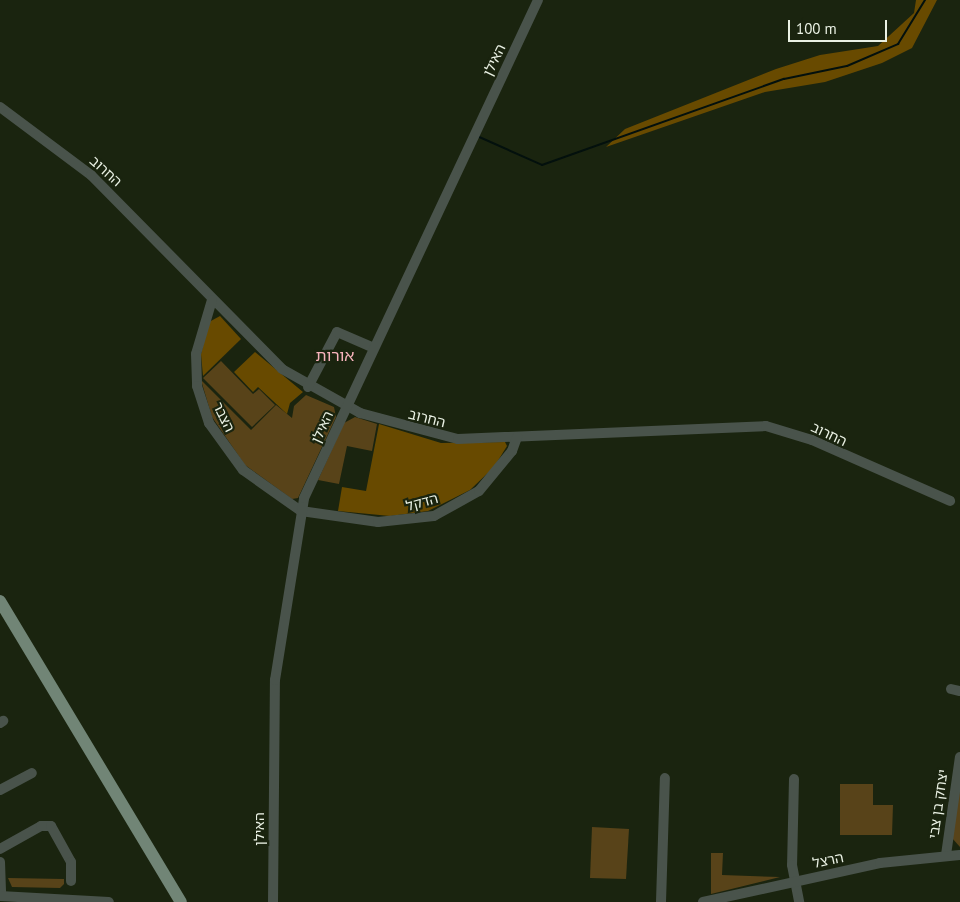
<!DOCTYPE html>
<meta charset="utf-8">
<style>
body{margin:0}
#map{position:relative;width:960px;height:902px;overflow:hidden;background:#1a240f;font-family:"PT Sans","Noto Sans Hebrew",sans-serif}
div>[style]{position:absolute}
.green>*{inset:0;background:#584319}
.forest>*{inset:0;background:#684a00}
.stream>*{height:2px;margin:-1px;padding:0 1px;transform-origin:1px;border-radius:1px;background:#03100d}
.minor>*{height:10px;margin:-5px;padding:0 5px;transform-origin:5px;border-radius:5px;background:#49534b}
.major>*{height:12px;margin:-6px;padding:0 6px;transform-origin:6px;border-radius:6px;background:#718576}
span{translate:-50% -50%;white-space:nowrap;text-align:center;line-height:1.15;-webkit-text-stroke:4.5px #1a240f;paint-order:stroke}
.street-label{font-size:14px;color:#eaf1e4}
.quarter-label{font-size:16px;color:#f7b3bc}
.scale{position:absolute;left:788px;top:20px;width:99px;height:22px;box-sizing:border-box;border:2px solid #eaf1e4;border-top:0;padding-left:6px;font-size:15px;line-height:18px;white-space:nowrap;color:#eaf1e4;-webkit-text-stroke:4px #1a240f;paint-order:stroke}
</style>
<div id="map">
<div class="green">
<i style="clip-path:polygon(221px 361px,253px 394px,259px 389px,275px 405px,252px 427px,203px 378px)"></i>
<i style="clip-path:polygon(201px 380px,251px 430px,276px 405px,292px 418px,294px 406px,306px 395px,334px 407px,336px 417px,298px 498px,292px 499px,245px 465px,212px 417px)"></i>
<i style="clip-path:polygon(355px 417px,377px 424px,372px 451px,347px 446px,339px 484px,318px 480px,344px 423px)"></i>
<i style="clip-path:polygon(840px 784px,873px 784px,873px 805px,893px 805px,892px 835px,840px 835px)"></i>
<i style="clip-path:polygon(960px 784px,960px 847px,952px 838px)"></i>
<i style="clip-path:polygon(592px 827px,629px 829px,626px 879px,590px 878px)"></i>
<i style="clip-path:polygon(711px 853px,723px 853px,722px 875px,780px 877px,711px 894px)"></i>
<i style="clip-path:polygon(8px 878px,64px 879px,64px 884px,60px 888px,12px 887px)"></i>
</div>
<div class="forest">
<i style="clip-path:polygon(916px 0,937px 0,912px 48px,882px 63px,825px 82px,765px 92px,606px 147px,625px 129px,776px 69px,820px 55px,878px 46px,914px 13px)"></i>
<i style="clip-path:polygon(220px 316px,241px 339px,203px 376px,201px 354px,209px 322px)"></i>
<i style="clip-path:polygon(255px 352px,303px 392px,290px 403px,287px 414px,258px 387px,253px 392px,234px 372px)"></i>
<i style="clip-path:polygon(379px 424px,441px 443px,505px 442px,507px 446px,494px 467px,470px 490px,428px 511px,390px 516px,338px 511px,342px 487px,366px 491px)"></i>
</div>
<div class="stream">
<i style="left:477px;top:136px;width:71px;rotate:24deg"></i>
<i style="left:542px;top:165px;width:257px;rotate:-19.6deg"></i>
<i style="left:784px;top:79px;width:64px;rotate:-11.7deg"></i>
<i style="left:847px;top:66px;width:56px;rotate:-23.3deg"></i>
<i style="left:898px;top:44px;width:52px;rotate:-58.5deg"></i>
</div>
<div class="minor">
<i style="left:0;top:107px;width:114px;rotate:36.8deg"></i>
<i style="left:91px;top:175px;width:272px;rotate:45.4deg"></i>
<i style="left:282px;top:369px;width:90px;rotate:29.4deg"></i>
<i style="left:360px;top:413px;width:101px;rotate:14.9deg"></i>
<i style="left:458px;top:439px;width:308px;rotate:-2.4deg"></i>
<i style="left:766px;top:426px;width:48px;rotate:16.9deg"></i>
<i style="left:812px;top:440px;width:151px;rotate:23.8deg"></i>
<i style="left:212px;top:300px;width:56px;rotate:106.5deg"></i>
<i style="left:196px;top:354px;width:32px;rotate:88deg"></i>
<i style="left:197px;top:386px;width:39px;rotate:72deg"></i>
<i style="left:209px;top:423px;width:58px;rotate:54.1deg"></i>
<i style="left:243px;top:470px;width:71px;rotate:35.3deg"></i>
<i style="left:301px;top:511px;width:78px;rotate:8.1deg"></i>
<i style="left:378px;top:522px;width:56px;rotate:-6.1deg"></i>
<i style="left:434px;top:516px;width:51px;rotate:-29.1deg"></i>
<i style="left:479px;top:491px;width:52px;rotate:-50.5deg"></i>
<i style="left:512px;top:451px;width:15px;rotate:-70deg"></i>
<i style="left:308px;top:387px;width:62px;rotate:-62.2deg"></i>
<i style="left:337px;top:332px;width:40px;rotate:23.4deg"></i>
<i style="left:951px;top:689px;width:9px;rotate:13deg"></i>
<i style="left:0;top:723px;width:4px;rotate:-34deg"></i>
<i style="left:794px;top:779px;width:86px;rotate:91.3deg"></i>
<i style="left:792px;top:865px;width:38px;rotate:79deg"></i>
<i style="left:0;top:790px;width:36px;rotate:-28deg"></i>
<i style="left:0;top:849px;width:47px;rotate:-29.3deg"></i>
<i style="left:41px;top:826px;width:10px"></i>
<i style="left:51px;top:826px;width:41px;rotate:60.9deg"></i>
<i style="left:71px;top:862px;width:19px;rotate:90deg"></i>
<i style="left:946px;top:855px;width:99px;rotate:-81.9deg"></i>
<i style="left:0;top:862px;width:34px;rotate:88deg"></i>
<i style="left:0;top:896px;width:109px;rotate:3.2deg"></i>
<i style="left:273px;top:902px;width:222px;rotate:-89.5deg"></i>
<i style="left:275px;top:680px;width:184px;rotate:-80.9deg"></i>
<i style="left:304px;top:498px;width:550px;rotate:-64.83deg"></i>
<i style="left:661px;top:902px;width:124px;rotate:-88.2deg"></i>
<i style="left:703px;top:902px;width:181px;rotate:-12.4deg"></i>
<i style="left:880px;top:863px;width:80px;rotate:-5.7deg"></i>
</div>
<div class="major">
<i style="left:0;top:601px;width:351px;rotate:59deg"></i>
</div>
<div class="street-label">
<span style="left:494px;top:60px;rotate:-64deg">האילן</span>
<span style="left:106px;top:171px;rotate:42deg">החרוב</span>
<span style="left:224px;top:417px;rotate:64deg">הצבר</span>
<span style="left:427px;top:418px;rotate:14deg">החרוב</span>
<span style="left:322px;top:427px;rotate:-65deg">האילן</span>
<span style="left:829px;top:434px;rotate:25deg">החרוב</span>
<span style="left:422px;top:502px;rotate:-15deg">הדקל</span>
<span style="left:938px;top:804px;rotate:-82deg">יצחק בן צבי</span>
<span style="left:259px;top:829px;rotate:-90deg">האילן</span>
<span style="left:828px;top:860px;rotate:-12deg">הרצל</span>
</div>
<div class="quarter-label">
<span style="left:335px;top:355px">אורות</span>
</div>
<div class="scale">100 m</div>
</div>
